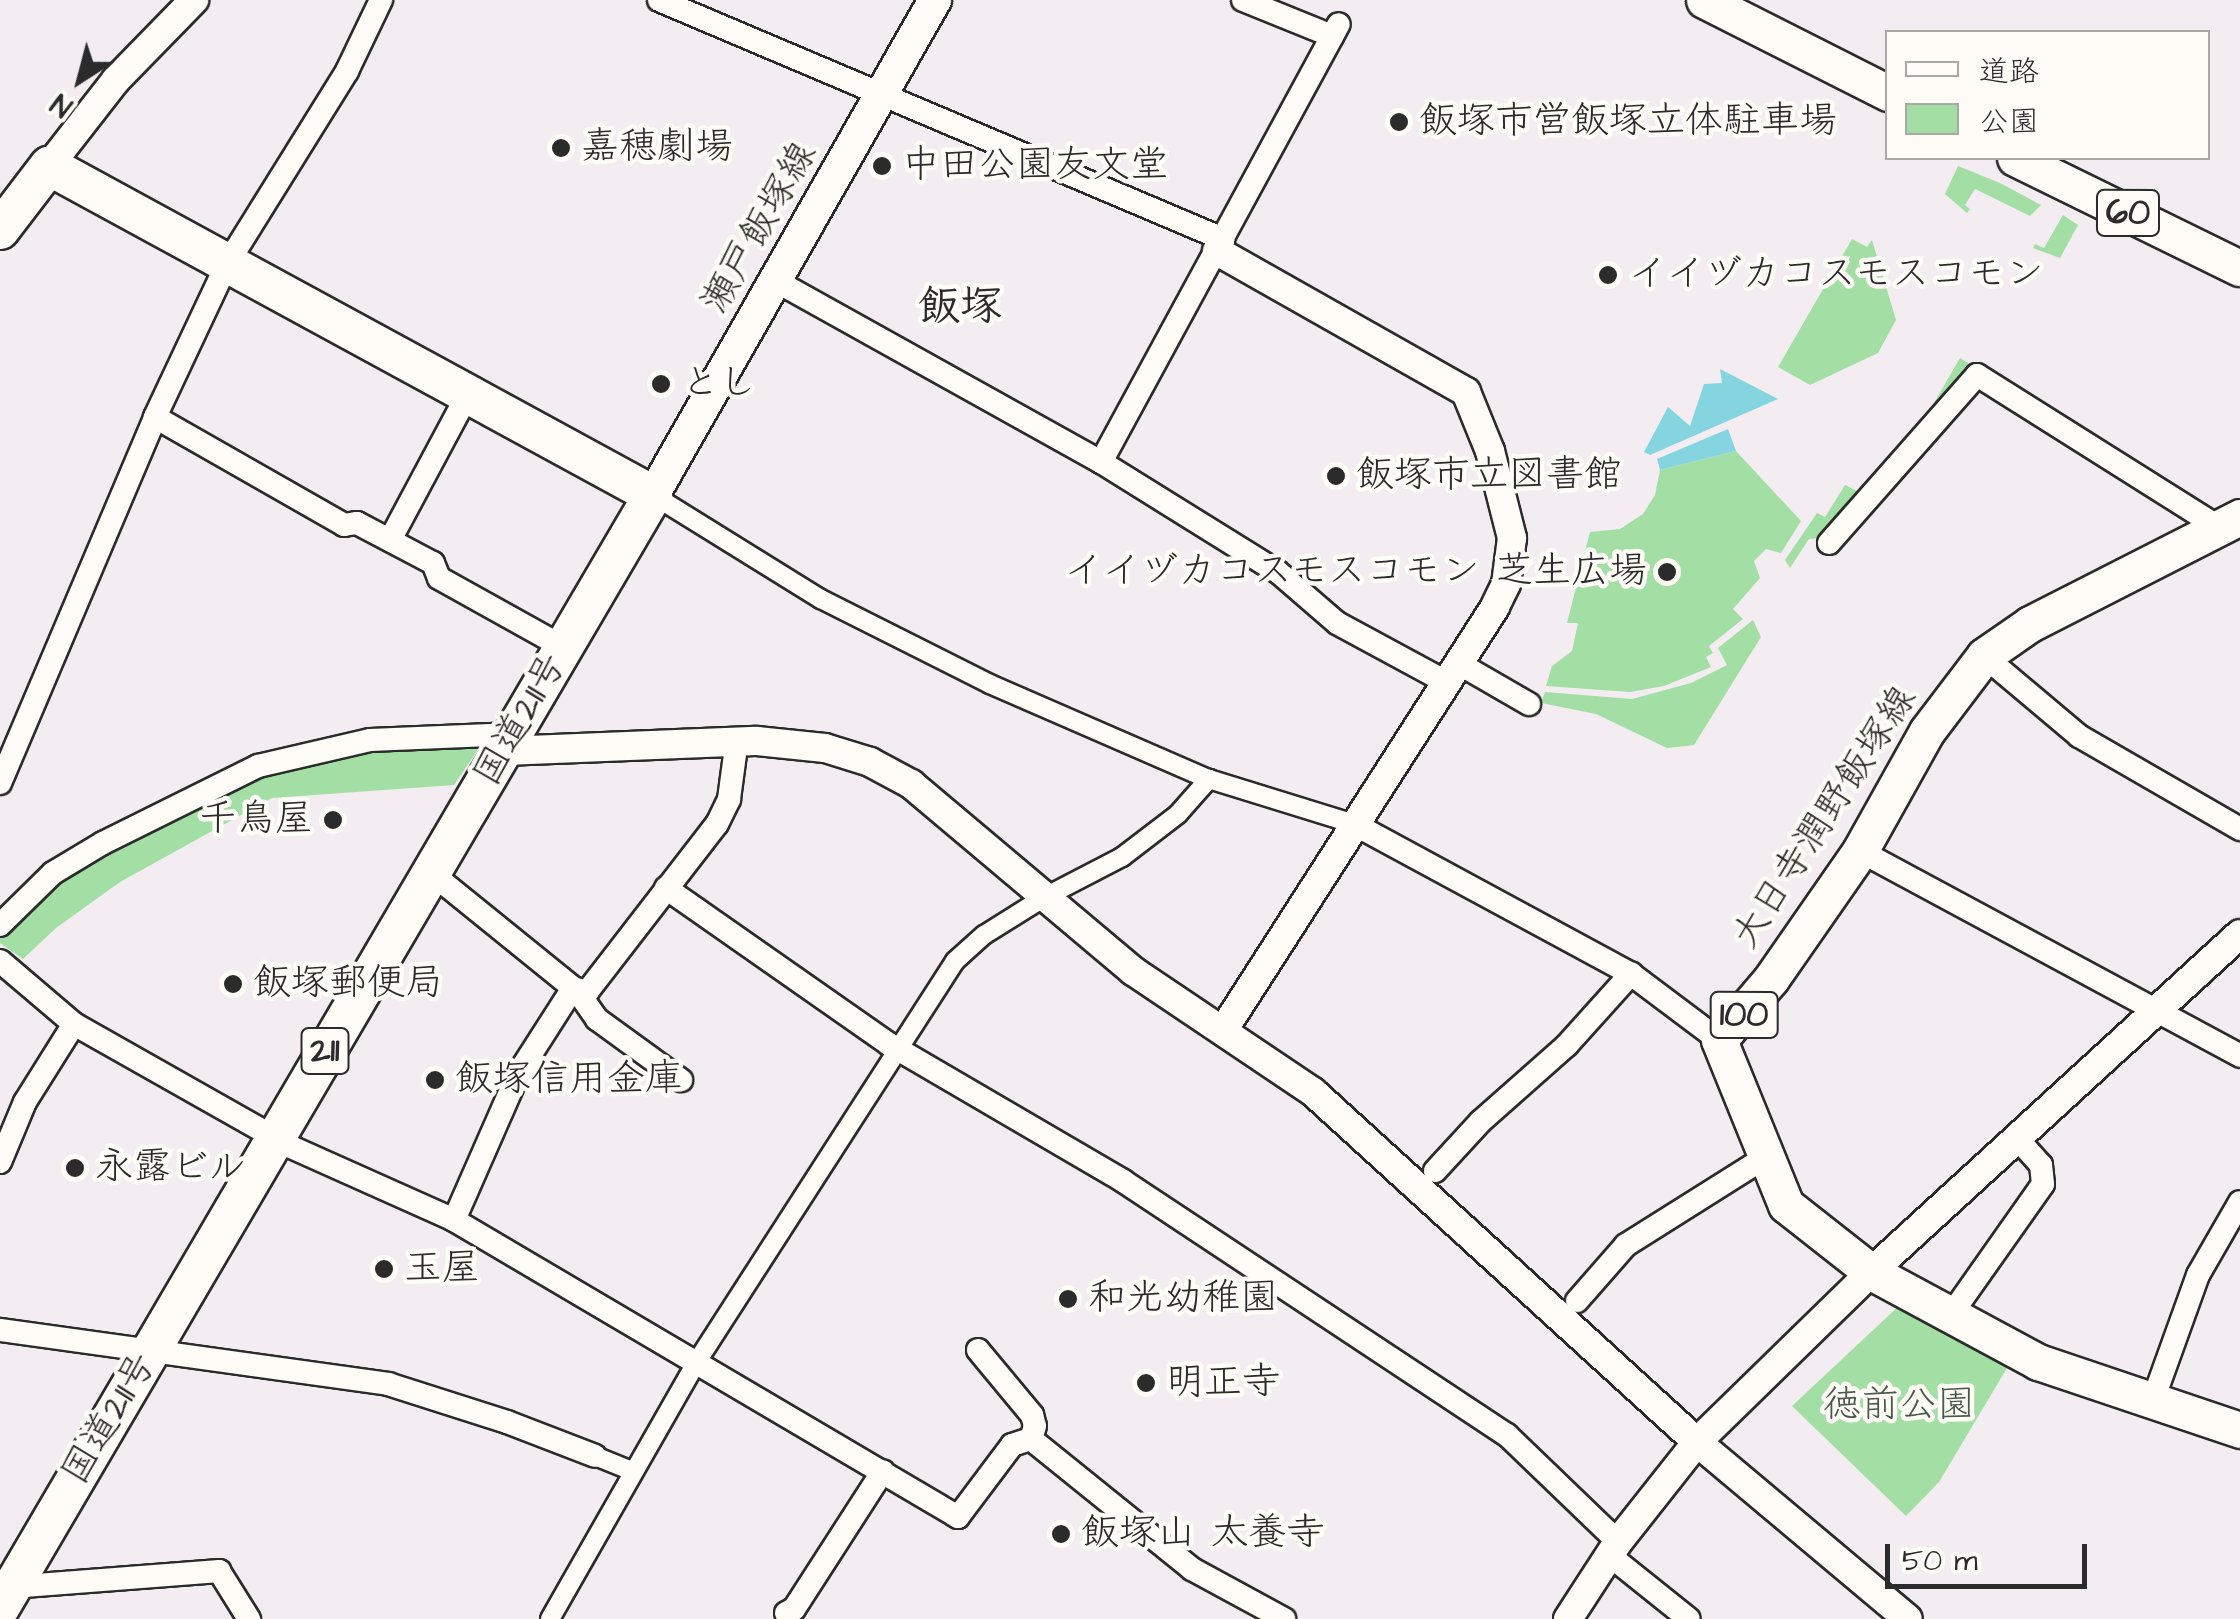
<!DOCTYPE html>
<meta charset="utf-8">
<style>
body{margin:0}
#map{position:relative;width:2240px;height:1619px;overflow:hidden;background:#f3ecf1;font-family:"Architects Daughter","Klee One",sans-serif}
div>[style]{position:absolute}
.green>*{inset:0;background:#a3dea4}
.water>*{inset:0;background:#85d5e0}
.roads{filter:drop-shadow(2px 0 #2b2b2b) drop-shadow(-2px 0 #2b2b2b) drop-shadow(0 2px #2b2b2b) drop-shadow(0 -2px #2b2b2b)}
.pedestrian>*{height:18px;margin:-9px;padding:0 9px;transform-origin:9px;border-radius:9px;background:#fdfcf7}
.minor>*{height:22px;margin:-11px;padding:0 11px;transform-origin:11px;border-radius:11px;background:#fdfcf7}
.tertiary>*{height:28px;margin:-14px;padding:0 14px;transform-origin:14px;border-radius:14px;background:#fdfcf7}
.secondary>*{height:32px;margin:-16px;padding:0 16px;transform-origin:16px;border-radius:16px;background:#fdfcf7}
.primary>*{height:35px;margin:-17.5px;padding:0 17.5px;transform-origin:17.5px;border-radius:17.5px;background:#fdfcf7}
.trunk>*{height:38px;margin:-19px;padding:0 19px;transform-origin:19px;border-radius:19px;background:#fdfcf7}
.dots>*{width:28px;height:28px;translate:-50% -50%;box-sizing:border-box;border:5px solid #fdfcf7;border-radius:50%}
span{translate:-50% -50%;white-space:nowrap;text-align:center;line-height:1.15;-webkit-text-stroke:9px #fdfcf7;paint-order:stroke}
.shield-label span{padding:2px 8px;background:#fdfcf7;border:2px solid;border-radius:8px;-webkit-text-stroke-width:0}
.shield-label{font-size:35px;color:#2b2b2b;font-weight:700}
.poi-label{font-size:38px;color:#2b2b2b}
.left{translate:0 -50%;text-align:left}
.right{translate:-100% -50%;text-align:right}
.street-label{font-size:38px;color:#2b2b2b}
.park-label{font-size:38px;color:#495849}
.quarter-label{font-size:42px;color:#2b2b2b;font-weight:700}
.legend{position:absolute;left:1885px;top:30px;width:325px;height:130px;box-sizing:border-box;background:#fdfcf7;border:2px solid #a9a8a5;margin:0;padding:12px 18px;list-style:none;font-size:30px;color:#2b2b2b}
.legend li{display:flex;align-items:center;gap:20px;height:50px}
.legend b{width:50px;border:2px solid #a9a8a5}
.north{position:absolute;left:30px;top:30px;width:100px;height:100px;-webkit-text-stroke:8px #fdfcf7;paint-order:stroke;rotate:216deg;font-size:28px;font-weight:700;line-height:40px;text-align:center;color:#2b2b2b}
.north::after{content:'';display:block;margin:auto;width:35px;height:45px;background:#2b2b2b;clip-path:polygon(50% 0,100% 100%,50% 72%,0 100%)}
.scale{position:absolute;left:1885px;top:1544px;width:202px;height:45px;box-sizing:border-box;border:5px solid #2b2b2b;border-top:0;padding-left:12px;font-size:30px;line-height:35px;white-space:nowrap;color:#2b2b2b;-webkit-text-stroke:8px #fdfcf7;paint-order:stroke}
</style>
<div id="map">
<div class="green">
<i style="clip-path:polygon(1958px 166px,2000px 183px,2041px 205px,2030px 216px,1975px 189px,1965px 205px,1970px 209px,1967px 213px,1945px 194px)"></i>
<i style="clip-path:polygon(2063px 215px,2078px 225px,2060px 258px,2033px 248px,2035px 244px,2044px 248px)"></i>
<i style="clip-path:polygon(1852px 239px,1867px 247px,1872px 240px,1896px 320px,1878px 353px,1810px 385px,1778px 367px)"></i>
<i style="clip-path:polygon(1960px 358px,1976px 368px,1905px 446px,1931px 408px)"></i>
<i style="clip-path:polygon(1736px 451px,1801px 521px,1781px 553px,1766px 549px,1754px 561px,1760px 578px,1733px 609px,1743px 619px,1709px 646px,1713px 653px,1706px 657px,1711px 667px,1664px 686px,1630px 692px,1546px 686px,1552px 666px,1572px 651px,1578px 623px,1567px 623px,1590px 532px,1620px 529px,1643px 514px,1655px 495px,1660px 470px)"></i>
<i style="clip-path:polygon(1845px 485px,1863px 494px,1827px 537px,1809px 539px,1790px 568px,1785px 560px,1817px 513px,1825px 517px)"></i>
<i style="clip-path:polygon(1753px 620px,1761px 637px,1694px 745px,1667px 748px,1596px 714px,1541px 703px,1545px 692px,1632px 699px,1691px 683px,1727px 665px,1718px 648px)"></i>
<i style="clip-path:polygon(482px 744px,454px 785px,272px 798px,120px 882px,56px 928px,23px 959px,0 943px,0 936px,67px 875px,261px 773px,382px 749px)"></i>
<i style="clip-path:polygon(1902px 1303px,2013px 1358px,1939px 1482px,1906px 1516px,1792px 1406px)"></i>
</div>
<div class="water">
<i style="clip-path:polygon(1720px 369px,1778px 399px,1650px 455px,1644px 452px,1668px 407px,1690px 426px,1704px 384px,1722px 383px)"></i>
<i style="clip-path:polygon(1728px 429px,1736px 451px,1660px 470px,1657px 459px)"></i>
</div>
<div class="roads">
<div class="pedestrian">
<i style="left:653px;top:495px;width:198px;rotate:31.8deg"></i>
<i style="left:821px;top:599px;width:189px;rotate:26.7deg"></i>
<i style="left:990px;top:684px;width:239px;rotate:23.5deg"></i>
<i style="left:1209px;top:779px;width:152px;rotate:17.2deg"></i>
<i style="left:595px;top:1456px;width:40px;rotate:22deg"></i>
<i style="left:550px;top:1619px;width:295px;rotate:-60.3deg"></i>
<i style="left:696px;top:1363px;width:478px;rotate:-57.2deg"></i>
<i style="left:955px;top:961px;width:39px;rotate:-42deg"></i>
<i style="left:984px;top:935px;width:70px;rotate:-32.1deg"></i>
<i style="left:1043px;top:898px;width:89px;rotate:-27.4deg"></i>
<i style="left:1122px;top:857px;width:71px;rotate:-37.5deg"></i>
<i style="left:1178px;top:814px;width:47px;rotate:-48.5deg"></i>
</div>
<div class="minor">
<i style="left:659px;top:0;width:613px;rotate:22.97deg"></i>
<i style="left:1243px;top:0;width:96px;rotate:22deg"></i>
<i style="left:776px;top:281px;width:372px;rotate:29.1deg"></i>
<i style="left:1101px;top:462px;width:208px;rotate:31.9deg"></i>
<i style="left:1278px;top:572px;width:78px;rotate:40.8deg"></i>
<i style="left:1337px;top:623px;width:124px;rotate:28.4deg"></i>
<i style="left:155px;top:417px;width:218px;rotate:29.7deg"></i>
<i style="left:344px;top:525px;width:13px;rotate:-9deg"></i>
<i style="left:357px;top:523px;width:86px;rotate:27.8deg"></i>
<i style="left:433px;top:563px;width:16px;rotate:68deg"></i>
<i style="left:439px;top:578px;width:142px;rotate:29.1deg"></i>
<i style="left:1101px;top:462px;width:498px;rotate:-61.5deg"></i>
<i style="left:390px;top:540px;width:163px;rotate:-61.9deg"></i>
<i style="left:1829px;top:543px;width:224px;rotate:-48.6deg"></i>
<i style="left:1977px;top:375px;width:284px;rotate:32.2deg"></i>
<i style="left:1984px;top:656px;width:124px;rotate:40.1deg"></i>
<i style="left:2079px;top:736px;width:186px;rotate:30deg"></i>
<i style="left:1458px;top:663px;width:82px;rotate:30deg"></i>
<i style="left:0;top:783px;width:397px;rotate:-67deg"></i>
<i style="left:155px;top:417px;width:169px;rotate:-64.8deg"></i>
<i style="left:227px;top:264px;width:227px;rotate:-58.1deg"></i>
<i style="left:347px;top:71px;width:79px;rotate:-64.4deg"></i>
<i style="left:1354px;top:824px;width:315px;rotate:28.4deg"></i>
<i style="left:1631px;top:974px;width:110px;rotate:36.9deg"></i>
<i style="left:1860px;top:851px;width:432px;rotate:28.3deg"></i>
<i style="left:430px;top:872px;width:184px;rotate:39deg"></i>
<i style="left:573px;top:988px;width:15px;rotate:16deg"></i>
<i style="left:587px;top:992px;width:212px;rotate:-52.3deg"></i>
<i style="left:717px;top:824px;width:28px;rotate:-64deg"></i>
<i style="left:729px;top:799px;width:60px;rotate:-82.3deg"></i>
<i style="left:666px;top:888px;width:272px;rotate:35deg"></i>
<i style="left:889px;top:1044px;width:271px;rotate:30.3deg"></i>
<i style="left:1123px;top:1181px;width:460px;rotate:33.5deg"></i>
<i style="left:1507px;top:1435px;width:154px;rotate:43.9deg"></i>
<i style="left:0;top:925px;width:74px;rotate:-44.5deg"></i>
<i style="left:53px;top:873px;width:58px;rotate:-31deg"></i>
<i style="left:103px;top:843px;width:173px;rotate:-26.4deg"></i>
<i style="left:258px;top:766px;width:115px;rotate:-13.1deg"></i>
<i style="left:370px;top:740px;width:144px;rotate:-2.4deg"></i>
<i style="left:0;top:961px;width:97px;rotate:40.4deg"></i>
<i style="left:74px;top:1024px;width:249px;rotate:29.5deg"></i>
<i style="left:291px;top:1147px;width:179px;rotate:24.1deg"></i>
<i style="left:454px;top:1220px;width:585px;rotate:30.51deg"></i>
<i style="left:958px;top:1517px;width:90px;rotate:-53.1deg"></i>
<i style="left:1012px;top:1445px;width:20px;rotate:-18deg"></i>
<i style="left:1031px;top:1439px;width:207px;rotate:38.9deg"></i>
<i style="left:1192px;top:1569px;width:105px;rotate:28.5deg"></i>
<i style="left:578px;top:992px;width:33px;rotate:55deg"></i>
<i style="left:597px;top:1019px;width:104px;rotate:36deg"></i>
<i style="left:0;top:1162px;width:65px;rotate:-67.4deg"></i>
<i style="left:25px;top:1102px;width:92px;rotate:-57.9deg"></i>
<i style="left:1435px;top:1171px;width:67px;rotate:-47.4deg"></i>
<i style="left:1480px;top:1122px;width:116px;rotate:-41.5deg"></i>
<i style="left:1567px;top:1045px;width:96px;rotate:-48deg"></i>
<i style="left:454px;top:1220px;width:159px;rotate:-66.3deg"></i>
<i style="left:518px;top:1074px;width:102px;rotate:-57.4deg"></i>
<i style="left:1577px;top:1301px;width:74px;rotate:-48.8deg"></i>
<i style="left:1626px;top:1245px;width:165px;rotate:-32.2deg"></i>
<i style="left:1950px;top:1316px;width:161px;rotate:-54.8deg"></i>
<i style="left:2043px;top:1184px;width:19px;rotate:-96deg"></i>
<i style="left:2041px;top:1165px;width:36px;rotate:-132deg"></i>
<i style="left:0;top:1330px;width:392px;rotate:7.9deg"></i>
<i style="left:388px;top:1384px;width:125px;rotate:17.7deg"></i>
<i style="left:507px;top:1422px;width:94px;rotate:21.1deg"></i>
<i style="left:978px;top:1350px;width:85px;rotate:50.3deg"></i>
<i style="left:1032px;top:1415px;width:11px;rotate:75deg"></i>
<i style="left:1035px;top:1426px;width:14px;rotate:107deg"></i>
<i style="left:2153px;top:1400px;width:133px;rotate:-70.2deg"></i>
<i style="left:2198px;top:1275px;width:84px;rotate:-60.1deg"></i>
<i style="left:1609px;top:1555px;width:102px;rotate:38.7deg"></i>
<i style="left:11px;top:1587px;width:209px;rotate:-4.4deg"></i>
<i style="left:219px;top:1571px;width:57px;rotate:58deg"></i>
<i style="left:786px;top:1613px;width:9px;rotate:-27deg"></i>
<i style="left:794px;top:1609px;width:164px;rotate:-57.2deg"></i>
</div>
<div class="tertiary">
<i style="left:49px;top:166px;width:109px;rotate:-52.1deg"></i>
<i style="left:116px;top:80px;width:112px;rotate:-45.7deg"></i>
<i style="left:1217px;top:251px;width:286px;rotate:29.5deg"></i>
<i style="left:1466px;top:392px;width:64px;rotate:67.9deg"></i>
<i style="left:1490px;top:451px;width:90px;rotate:75.8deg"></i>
<i style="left:1512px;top:538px;width:46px;rotate:97.4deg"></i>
<i style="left:1506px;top:584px;width:25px;rotate:116deg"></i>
<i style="left:1495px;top:607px;width:502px;rotate:122.71deg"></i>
<i style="left:504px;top:751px;width:253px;rotate:-2.3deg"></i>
<i style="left:757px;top:741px;width:68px;rotate:5.9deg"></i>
<i style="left:825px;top:748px;width:47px;rotate:17.3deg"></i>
<i style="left:870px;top:762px;width:47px;rotate:28.2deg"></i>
<i style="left:911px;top:784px;width:290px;rotate:40.1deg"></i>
<i style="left:1133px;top:971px;width:217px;rotate:33.9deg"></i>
<i style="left:1313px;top:1092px;width:520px;rotate:42.35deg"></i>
<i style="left:1697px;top:1442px;width:275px;rotate:40deg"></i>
<i style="left:1568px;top:1619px;width:92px;rotate:-57deg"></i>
<i style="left:1618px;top:1542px;width:127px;rotate:-51.7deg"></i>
<i style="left:1697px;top:1442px;width:243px;rotate:-44.3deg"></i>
<i style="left:1871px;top:1272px;width:500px;rotate:-42.49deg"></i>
</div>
<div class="secondary">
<i style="left:653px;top:495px;width:570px;rotate:-60.33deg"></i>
</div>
<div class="primary">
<i style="left:1704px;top:0;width:206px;rotate:26.8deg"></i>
<i style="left:2015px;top:158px;width:250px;rotate:26.1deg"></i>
<i style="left:2240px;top:517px;width:236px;rotate:153deg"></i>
<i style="left:2030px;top:624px;width:56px;rotate:145.2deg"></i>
<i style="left:1984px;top:656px;width:94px;rotate:127.2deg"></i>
<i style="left:1927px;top:731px;width:137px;rotate:119.2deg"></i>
<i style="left:1860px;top:851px;width:156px;rotate:124.8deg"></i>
<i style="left:1771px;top:979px;width:80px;rotate:130.4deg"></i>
<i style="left:1719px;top:1040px;width:178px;rotate:67.9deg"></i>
<i style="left:1786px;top:1205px;width:108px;rotate:38.2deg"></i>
<i style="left:1871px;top:1272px;width:190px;rotate:28.3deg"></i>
<i style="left:2038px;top:1362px;width:213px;rotate:18.6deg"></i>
</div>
<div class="trunk">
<i style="left:0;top:230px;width:81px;rotate:-52.6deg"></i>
<i style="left:49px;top:166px;width:688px;rotate:28.58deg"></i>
<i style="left:653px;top:495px;width:1290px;rotate:120.4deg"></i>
</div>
</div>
<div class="dots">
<i style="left:1399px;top:122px;background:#2b2b2b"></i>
<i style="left:561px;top:148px;background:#2b2b2b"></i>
<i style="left:882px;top:166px;background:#2b2b2b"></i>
<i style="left:1608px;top:275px;background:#2b2b2b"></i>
<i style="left:661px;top:384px;background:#2b2b2b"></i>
<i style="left:1336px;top:476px;background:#2b2b2b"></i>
<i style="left:1667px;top:572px;background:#2b2b2b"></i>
<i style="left:333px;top:820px;background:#2b2b2b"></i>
<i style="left:233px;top:984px;background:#2b2b2b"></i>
<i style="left:435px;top:1080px;background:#2b2b2b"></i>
<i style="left:75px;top:1168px;background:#2b2b2b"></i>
<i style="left:384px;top:1269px;background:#2b2b2b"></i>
<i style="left:1068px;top:1299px;background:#2b2b2b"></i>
<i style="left:1146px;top:1383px;background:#2b2b2b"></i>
<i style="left:1061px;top:1534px;background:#2b2b2b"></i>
</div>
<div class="shield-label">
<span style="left:2128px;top:213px">60</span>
<span style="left:1744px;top:1015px">100</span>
<span style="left:325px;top:1051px">211</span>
</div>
<div class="poi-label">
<span class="left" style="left:1419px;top:122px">飯塚市営飯塚立体駐車場</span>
<span class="left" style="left:581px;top:148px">嘉穂劇場</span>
<span class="left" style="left:902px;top:166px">中田公園友文堂</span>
<span class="left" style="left:1628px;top:275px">イイヅカコスモスコモン</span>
<span class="left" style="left:681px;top:384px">とし</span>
<span class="left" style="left:1356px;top:476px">飯塚市立図書館</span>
<span class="right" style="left:1647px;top:572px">イイヅカコスモスコモン 芝生広場</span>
<span class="right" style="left:313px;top:820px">千鳥屋</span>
<span class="left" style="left:253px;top:984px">飯塚郵便局</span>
<span class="left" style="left:455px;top:1080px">飯塚信用金庫</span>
<span class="left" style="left:95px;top:1168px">永露ビル</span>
<span class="left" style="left:404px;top:1269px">玉屋</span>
<span class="left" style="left:1088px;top:1299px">和光幼稚園</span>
<span class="left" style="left:1166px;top:1383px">明正寺</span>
<span class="left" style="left:1081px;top:1534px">飯塚山 太養寺</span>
</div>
<div class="street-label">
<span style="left:760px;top:228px;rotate:-60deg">瀬戸飯塚線</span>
<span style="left:521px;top:720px;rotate:-60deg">国道211号</span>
<span style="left:1825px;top:818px;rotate:-57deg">大日寺潤野飯塚線</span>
<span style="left:110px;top:1419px;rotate:-59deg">国道211号</span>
</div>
<div class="park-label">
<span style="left:1899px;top:1406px">徳前公園</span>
</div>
<div class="quarter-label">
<span style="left:960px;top:307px">飯塚</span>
</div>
<ul class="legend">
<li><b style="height:12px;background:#fdfcf7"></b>道路</li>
<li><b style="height:28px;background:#a3dea4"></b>公園</li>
</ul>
<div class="north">N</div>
<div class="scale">50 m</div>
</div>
